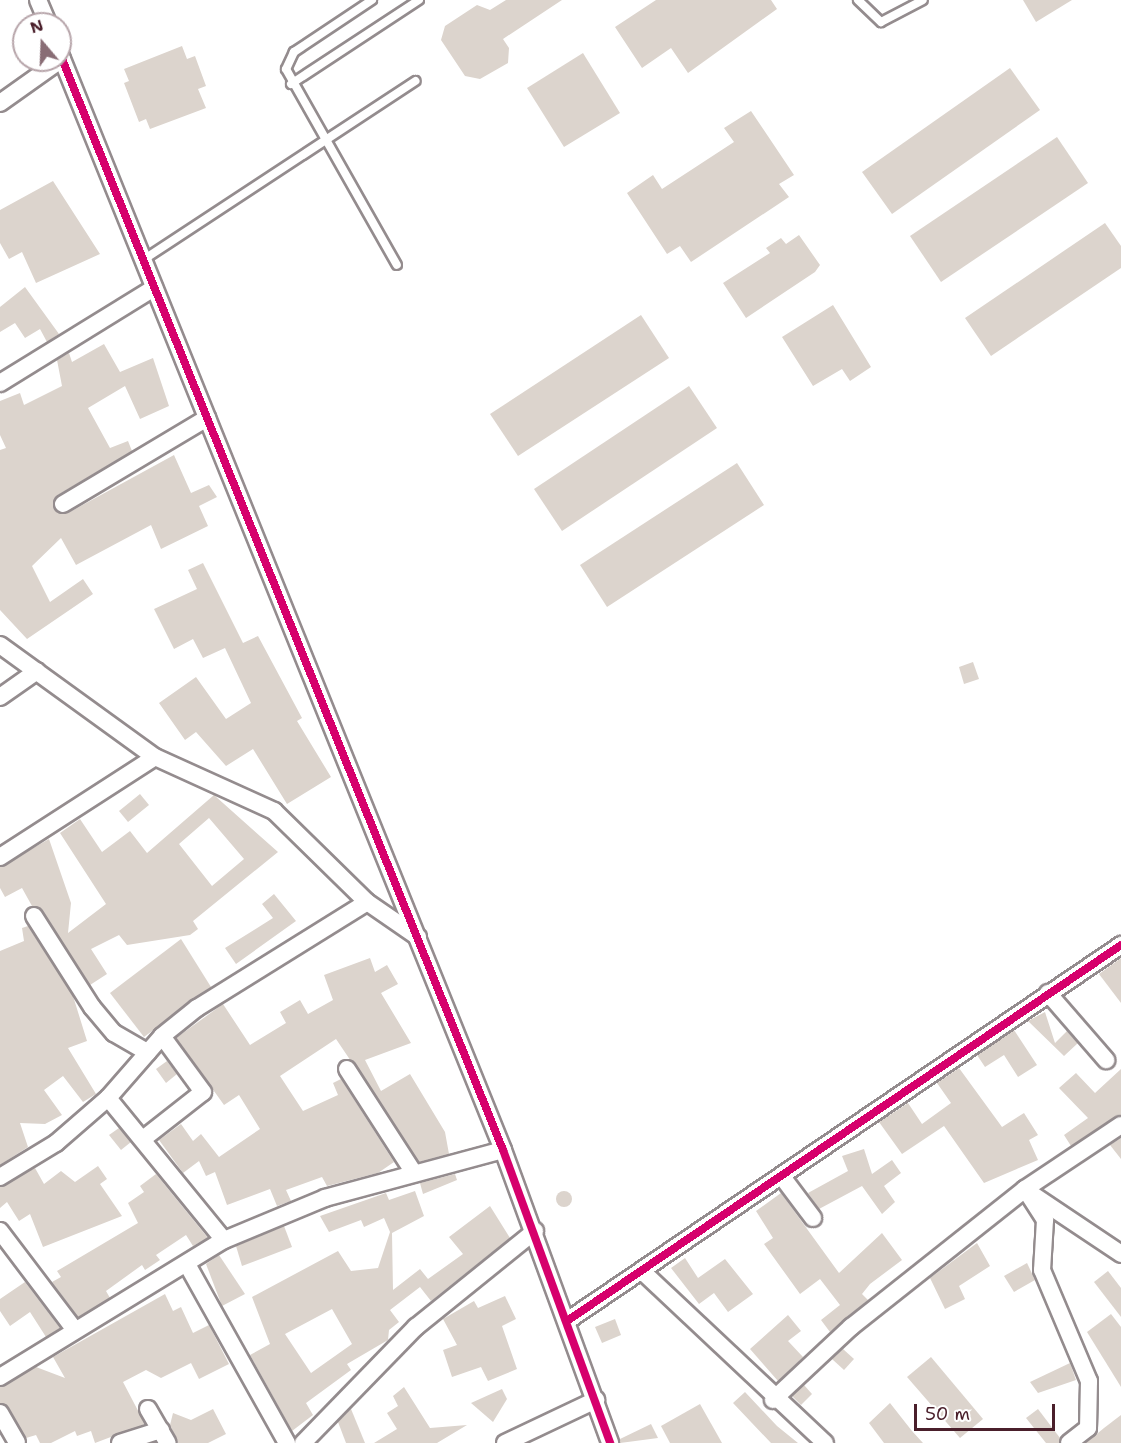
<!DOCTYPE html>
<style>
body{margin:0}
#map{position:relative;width:1121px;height:1443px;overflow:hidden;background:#fff;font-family:"Shantell Sans",sans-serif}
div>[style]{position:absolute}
.building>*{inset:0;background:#dcd4cd}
.round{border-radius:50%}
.roads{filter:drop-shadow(2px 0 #948c8e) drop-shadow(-2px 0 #948c8e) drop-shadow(0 2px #948c8e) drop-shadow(0 -2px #948c8e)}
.lane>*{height:8px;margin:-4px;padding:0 4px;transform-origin:4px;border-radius:4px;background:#fff}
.street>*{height:16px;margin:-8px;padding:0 8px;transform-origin:8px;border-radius:8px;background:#fff}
.cycleway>*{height:8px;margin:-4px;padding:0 4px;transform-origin:4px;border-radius:4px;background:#d6006c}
span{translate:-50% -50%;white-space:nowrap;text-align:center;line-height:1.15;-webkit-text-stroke:4.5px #fff;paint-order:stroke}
.north{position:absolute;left:12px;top:12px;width:60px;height:60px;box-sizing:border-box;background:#fff;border:2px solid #b7a5aa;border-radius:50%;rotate:341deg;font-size:16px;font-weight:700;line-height:24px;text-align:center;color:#4a1f2b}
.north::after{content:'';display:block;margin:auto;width:21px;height:27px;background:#896d75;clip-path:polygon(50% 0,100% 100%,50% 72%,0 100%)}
.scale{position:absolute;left:914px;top:1404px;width:141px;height:27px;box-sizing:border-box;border:3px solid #4a1f2b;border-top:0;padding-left:8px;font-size:18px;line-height:21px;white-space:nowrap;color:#4a1f2b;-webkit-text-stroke:4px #fff;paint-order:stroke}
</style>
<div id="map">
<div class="building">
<i style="clip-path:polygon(506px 0,562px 0,503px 39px,509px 48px,508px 63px,480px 79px,465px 76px,441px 40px,445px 26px,477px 5px,490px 10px)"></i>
<i style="clip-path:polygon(656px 0,771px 0,777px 9px,688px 73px,671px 48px,642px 68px,615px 27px)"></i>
<i style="clip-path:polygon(1023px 0,1072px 0,1036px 22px)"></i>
<i style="clip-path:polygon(182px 46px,187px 59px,195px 56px,206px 86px,198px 89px,206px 108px,150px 129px,146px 119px,139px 122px,124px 83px,129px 81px,124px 69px)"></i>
<i style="clip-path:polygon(583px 53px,620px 113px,564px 147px,527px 88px)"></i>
<i style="clip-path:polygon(1010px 68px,1040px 110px,892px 214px,862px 172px)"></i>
<i style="clip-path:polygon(751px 111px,794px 175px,779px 184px,789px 197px,691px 262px,680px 246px,667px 254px,627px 193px,653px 175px,662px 189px,734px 142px,724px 128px)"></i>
<i style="clip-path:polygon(1057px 137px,1088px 183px,941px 282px,910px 236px)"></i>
<i style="clip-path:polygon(53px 181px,100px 254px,36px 283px,22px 252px,9px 259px,0 243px,0 210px)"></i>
<i style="clip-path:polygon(1105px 223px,1121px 246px,1121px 268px,991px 356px,965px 318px)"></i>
<i style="clip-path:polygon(799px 235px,820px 265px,815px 272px,746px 318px,723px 283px,770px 253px,766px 248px,781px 238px,786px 244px)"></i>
<i style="clip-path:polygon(25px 287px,59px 334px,47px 342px,40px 329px,25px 338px,15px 323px,0 332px,0 307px)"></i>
<i style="clip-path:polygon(833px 305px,871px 367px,850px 381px,842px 369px,813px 386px,782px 337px)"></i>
<i style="clip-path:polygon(641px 315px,669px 358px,518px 456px,490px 414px)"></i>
<i style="clip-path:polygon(104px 344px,120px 372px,153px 358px,169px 406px,140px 419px,125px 386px,88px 408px,110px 448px,128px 441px,132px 451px,58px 495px,54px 510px,68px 513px,174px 455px,191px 493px,209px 485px,217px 497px,199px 506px,208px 526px,161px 549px,151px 525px,76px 565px,61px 538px,32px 566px,50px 602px,83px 579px,93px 594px,27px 639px,0 610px,0 450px,6px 448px,0 435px,0 401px,20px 393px,24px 405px,62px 386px,57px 360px,69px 353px,72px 362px)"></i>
<i style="clip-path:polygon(689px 386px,717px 428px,562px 531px,534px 489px)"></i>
<i style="clip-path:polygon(737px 463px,764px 505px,607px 607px,580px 565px)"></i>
<i style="clip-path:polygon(203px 563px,243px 643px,258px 636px,302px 718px,297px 721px,331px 777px,287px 804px,253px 749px,226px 766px,196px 732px,185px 740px,159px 703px,196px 677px,226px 719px,251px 703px,225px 648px,203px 658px,193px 639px,174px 649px,154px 609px,197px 589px,188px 570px)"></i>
<i style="clip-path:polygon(973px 662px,979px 679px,964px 684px,959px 667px)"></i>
<i style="clip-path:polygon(140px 794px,149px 805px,128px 822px,119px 811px)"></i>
<i style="clip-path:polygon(evenodd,214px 795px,278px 852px,193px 921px,198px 929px,190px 935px,127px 945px,119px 935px,91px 949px,107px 974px,90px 985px,42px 910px,32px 906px,22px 888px,5px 897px,0 888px,0 867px,49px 839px,71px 903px,68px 933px,106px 904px,60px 833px,80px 819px,102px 852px,130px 831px,147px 853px,214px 795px,209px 818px,244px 859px,212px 886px,179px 844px,209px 818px)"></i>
<i style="clip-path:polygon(274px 894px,296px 921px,236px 964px,225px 948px,273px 918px,262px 904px)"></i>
<i style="clip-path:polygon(28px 926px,73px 996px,87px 1041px,68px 1048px,96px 1094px,83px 1102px,63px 1076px,44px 1090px,62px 1115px,45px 1124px,20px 1123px,28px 1147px,0 1165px,0 951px,24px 941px,22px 928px)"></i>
<i style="clip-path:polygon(181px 939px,211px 987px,144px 1037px,110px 993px)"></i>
<i style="clip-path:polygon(370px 958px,375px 972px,387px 965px,398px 984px,381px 993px,411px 1043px,365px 1060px,381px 1091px,410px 1074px,445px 1132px,449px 1154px,419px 1162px,336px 1039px,280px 1076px,303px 1111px,338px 1095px,333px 1083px,341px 1079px,394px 1162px,378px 1173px,327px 1186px,322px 1177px,286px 1190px,291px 1201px,277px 1206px,270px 1189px,227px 1205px,215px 1172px,206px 1176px,199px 1161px,183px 1173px,159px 1140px,181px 1124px,193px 1141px,201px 1134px,219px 1157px,260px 1129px,239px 1095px,224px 1105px,176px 1038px,223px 1004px,250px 1045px,286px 1023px,280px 1012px,300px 1000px,308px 1014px,333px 1000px,324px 975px)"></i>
<i style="clip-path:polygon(1121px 958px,1121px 1003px,1099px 974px)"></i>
<i style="clip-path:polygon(1045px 1012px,1055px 1043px,1067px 1031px,1078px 1043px,1064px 1056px,1028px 1021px)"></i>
<i style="clip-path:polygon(1014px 1030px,1037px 1065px,1018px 1077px,1004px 1055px,985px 1067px,977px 1055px)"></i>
<i style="clip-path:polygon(167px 1061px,177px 1074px,166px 1083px,156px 1069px)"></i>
<i style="clip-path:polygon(959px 1068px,1002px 1127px,1024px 1113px,1038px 1135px,1029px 1140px,1038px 1160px,984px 1183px,944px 1126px,902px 1154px,879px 1122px,908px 1103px,922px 1124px,951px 1103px,937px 1083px)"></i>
<i style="clip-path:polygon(1121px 1069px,1121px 1115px,1071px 1146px,1064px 1135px,1088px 1118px,1059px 1088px,1076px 1073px,1095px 1093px)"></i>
<i style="clip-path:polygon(119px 1128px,131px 1142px,121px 1150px,109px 1135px)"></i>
<i style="clip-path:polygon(1121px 1138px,1121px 1159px,1110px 1145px)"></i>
<i style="clip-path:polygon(864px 1149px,872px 1174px,892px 1160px,901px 1173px,884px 1186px,895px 1202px,882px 1214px,862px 1186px,819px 1209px,808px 1193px,848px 1171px,842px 1156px)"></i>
<i style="clip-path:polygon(98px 1166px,107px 1179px,100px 1184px,122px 1216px,43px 1247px,30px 1214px,19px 1221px,7px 1202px,0 1208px,0 1187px,35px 1168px,44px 1184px,61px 1171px,75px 1182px)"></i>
<i style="clip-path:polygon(156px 1174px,208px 1238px,193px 1246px,186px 1235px,156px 1255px,160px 1260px,145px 1270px,142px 1265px,106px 1291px,110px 1298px,78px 1317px,52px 1282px,61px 1277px,57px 1271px,138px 1223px,128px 1203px,144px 1192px,140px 1186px)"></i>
<i style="clip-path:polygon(455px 1174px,457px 1180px,423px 1194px,420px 1183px)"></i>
<i style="clip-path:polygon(evenodd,415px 1191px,424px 1216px,392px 1233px,393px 1290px,420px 1269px,428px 1279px,463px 1254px,449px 1237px,490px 1206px,510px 1238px,431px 1301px,420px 1287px,390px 1310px,399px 1322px,389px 1330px,388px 1340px,347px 1364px,351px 1370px,306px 1403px,313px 1415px,292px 1431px,250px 1355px,270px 1344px,252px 1297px,338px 1251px,351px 1271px,378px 1268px,390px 1232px,384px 1218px,364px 1227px,361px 1220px,329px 1232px,320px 1216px,386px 1193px,389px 1200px,415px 1191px,332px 1309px,352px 1344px,311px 1373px,285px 1334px,332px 1309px)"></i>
<i class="round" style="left:556px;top:1191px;width:16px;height:16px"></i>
<i style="clip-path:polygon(781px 1193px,839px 1273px,882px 1233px,902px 1260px,870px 1284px,862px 1294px,868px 1300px,830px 1332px,821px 1320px,840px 1305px,820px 1279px,800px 1294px,764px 1244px,773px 1238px,756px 1211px)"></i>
<i style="clip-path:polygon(284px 1226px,292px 1247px,242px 1266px,236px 1246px)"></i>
<i style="clip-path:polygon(977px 1243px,990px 1266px,959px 1286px,965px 1299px,945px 1309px,930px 1278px)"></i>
<i style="clip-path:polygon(219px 1255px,245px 1294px,222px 1306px,206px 1264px)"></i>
<i style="clip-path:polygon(685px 1258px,698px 1278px,725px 1259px,753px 1294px,728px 1312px,714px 1293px,699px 1304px,671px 1268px)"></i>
<i style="clip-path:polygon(1027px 1263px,1035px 1280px,1014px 1292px,1004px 1276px)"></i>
<i style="clip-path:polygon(1108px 1271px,1121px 1288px,1121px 1317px,1094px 1282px)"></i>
<i style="clip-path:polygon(25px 1282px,60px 1328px,46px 1337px,30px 1312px,10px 1326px,0 1311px,0 1299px)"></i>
<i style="clip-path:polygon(165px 1294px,173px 1311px,181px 1307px,193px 1333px,209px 1325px,229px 1364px,199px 1379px,191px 1363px,161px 1378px,146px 1370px,123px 1382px,145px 1424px,95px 1443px,91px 1431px,77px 1436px,75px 1431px,51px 1443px,40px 1443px,36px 1435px,26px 1438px,9px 1408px,0 1403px,0 1387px,36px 1367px,65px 1378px,53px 1357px)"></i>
<i style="clip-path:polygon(505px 1296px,516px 1319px,502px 1326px,517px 1369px,488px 1381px,481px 1367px,452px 1377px,443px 1350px,457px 1345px,443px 1319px,474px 1301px,478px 1308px)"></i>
<i style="clip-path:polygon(1111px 1314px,1121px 1327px,1121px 1387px,1087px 1332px)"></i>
<i style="clip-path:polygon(788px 1315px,801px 1331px,788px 1341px,803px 1357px,778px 1381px,750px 1349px)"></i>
<i style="clip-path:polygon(615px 1319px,621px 1335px,602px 1343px,595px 1327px)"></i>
<i style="clip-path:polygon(843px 1349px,854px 1359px,844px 1370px,832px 1359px)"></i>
<i style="clip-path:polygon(931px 1357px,983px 1419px,960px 1438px,907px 1377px)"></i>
<i style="clip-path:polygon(1070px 1363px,1076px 1380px,1038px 1393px,1030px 1382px)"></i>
<i style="clip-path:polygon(804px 1385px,812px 1394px,801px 1405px,792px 1396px)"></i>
<i style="clip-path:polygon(404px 1387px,430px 1428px,467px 1425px,437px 1443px,374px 1443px,397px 1429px,387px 1413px,398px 1406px,393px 1396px)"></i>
<i style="clip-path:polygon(502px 1389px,507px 1399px,493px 1422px,471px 1403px)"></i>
<i style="clip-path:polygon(745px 1392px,777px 1426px,798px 1443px,771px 1443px,733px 1403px)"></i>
<i style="clip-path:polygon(890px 1403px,912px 1431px,923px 1443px,884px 1443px,869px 1423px)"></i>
<i style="clip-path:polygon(700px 1404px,722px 1443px,670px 1443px,661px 1426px)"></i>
<i style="clip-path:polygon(213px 1409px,226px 1434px,208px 1443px,178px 1443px,170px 1425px,173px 1413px,191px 1420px)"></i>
<i style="clip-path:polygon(351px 1409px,365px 1443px,346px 1443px,338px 1422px)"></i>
<i style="clip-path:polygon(1038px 1409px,1060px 1438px,1059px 1443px,1046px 1443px,1026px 1418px)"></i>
<i style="clip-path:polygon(1121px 1415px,1121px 1443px,1086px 1443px,1104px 1428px)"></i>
<i style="clip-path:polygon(651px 1424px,658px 1438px,620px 1443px,620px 1439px)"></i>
</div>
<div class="roads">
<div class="lane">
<i style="left:372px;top:0;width:94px;rotate:146.3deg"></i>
<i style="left:294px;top:52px;width:19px;rotate:115deg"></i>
<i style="left:286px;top:69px;width:225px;rotate:60.5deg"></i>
<i style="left:858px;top:0;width:32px;rotate:44deg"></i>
<i style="left:881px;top:22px;width:47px;rotate:-27.6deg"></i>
<i style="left:291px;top:84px;width:153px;rotate:-33.3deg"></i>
<i style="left:143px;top:260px;width:326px;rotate:-33.3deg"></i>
</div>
<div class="street">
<i style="left:38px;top:0;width:26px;rotate:67deg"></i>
<i style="left:60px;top:54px;width:1182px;rotate:67.99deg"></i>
<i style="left:503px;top:1150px;width:312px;rotate:69.9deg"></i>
<i style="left:0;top:103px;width:76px;rotate:-35.4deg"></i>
<i style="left:0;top:383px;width:181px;rotate:-31.7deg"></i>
<i style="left:63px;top:504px;width:168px;rotate:-30.8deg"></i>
<i style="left:0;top:645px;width:191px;rotate:35.9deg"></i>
<i style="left:155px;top:757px;width:131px;rotate:24.4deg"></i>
<i style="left:274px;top:811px;width:130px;rotate:44.4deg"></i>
<i style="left:367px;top:902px;width:62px;rotate:34.5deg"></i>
<i style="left:0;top:697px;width:45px;rotate:-35.1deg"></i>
<i style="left:0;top:857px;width:184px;rotate:-32.8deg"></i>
<i style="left:34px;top:916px;width:108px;rotate:57.5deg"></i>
<i style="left:92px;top:1007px;width:34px;rotate:50deg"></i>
<i style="left:114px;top:1033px;width:39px;rotate:30deg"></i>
<i style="left:1048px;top:993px;width:89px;rotate:49.1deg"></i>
<i style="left:347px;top:1069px;width:120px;rotate:57.2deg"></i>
<i style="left:108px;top:1098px;width:183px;rotate:50.8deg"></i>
<i style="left:143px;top:1139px;width:76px;rotate:-38.1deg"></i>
<i style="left:203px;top:1092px;width:69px;rotate:-126.2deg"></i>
<i style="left:0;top:1177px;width:66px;rotate:-31.3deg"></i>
<i style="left:56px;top:1143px;width:69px;rotate:-40.9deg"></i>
<i style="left:108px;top:1098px;width:82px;rotate:-48.9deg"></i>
<i style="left:162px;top:1036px;width:45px;rotate:-38.7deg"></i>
<i style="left:197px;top:1008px;width:200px;rotate:-31.9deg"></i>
<i style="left:783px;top:1178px;width:50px;rotate:53.1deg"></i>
<i style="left:1025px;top:1189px;width:37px;rotate:57deg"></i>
<i style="left:1045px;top:1220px;width:50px;rotate:93.4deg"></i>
<i style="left:1042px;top:1270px;width:121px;rotate:67.1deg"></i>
<i style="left:1089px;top:1381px;width:47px;rotate:91.2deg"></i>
<i style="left:1088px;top:1428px;width:24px;rotate:142deg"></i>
<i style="left:1033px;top:1195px;width:106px;rotate:33.8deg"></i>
<i style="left:0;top:1231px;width:124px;rotate:52.9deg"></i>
<i style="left:188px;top:1266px;width:203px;rotate:60.8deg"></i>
<i style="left:644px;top:1273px;width:248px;rotate:43.2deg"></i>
<i style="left:567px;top:1321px;width:670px;rotate:-34.16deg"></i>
<i style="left:0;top:1377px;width:263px;rotate:-31.5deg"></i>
<i style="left:224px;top:1240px;width:109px;rotate:-22.6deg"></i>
<i style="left:325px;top:1198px;width:184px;rotate:-15.1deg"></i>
<i style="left:773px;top:1400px;width:107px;rotate:-43.1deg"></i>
<i style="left:851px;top:1327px;width:222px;rotate:-38.4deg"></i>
<i style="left:1025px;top:1189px;width:115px;rotate:-33.7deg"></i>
<i style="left:148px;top:1409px;width:39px;rotate:60deg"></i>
<i style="left:0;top:1413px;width:34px;rotate:60deg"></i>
<i style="left:120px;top:1443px;width:43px;rotate:-17.6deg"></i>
<i style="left:303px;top:1443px;width:162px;rotate:-45.8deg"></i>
<i style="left:416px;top:1327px;width:153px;rotate:-38.9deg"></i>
<i style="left:505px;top:1443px;width:101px;rotate:-25.3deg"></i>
</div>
</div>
<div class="cycleway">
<i style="left:60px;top:54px;width:1182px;rotate:67.99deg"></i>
<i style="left:503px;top:1150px;width:312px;rotate:69.9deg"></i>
<i style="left:567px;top:1321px;width:670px;rotate:-34.16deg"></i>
</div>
<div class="north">N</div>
<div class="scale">50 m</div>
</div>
